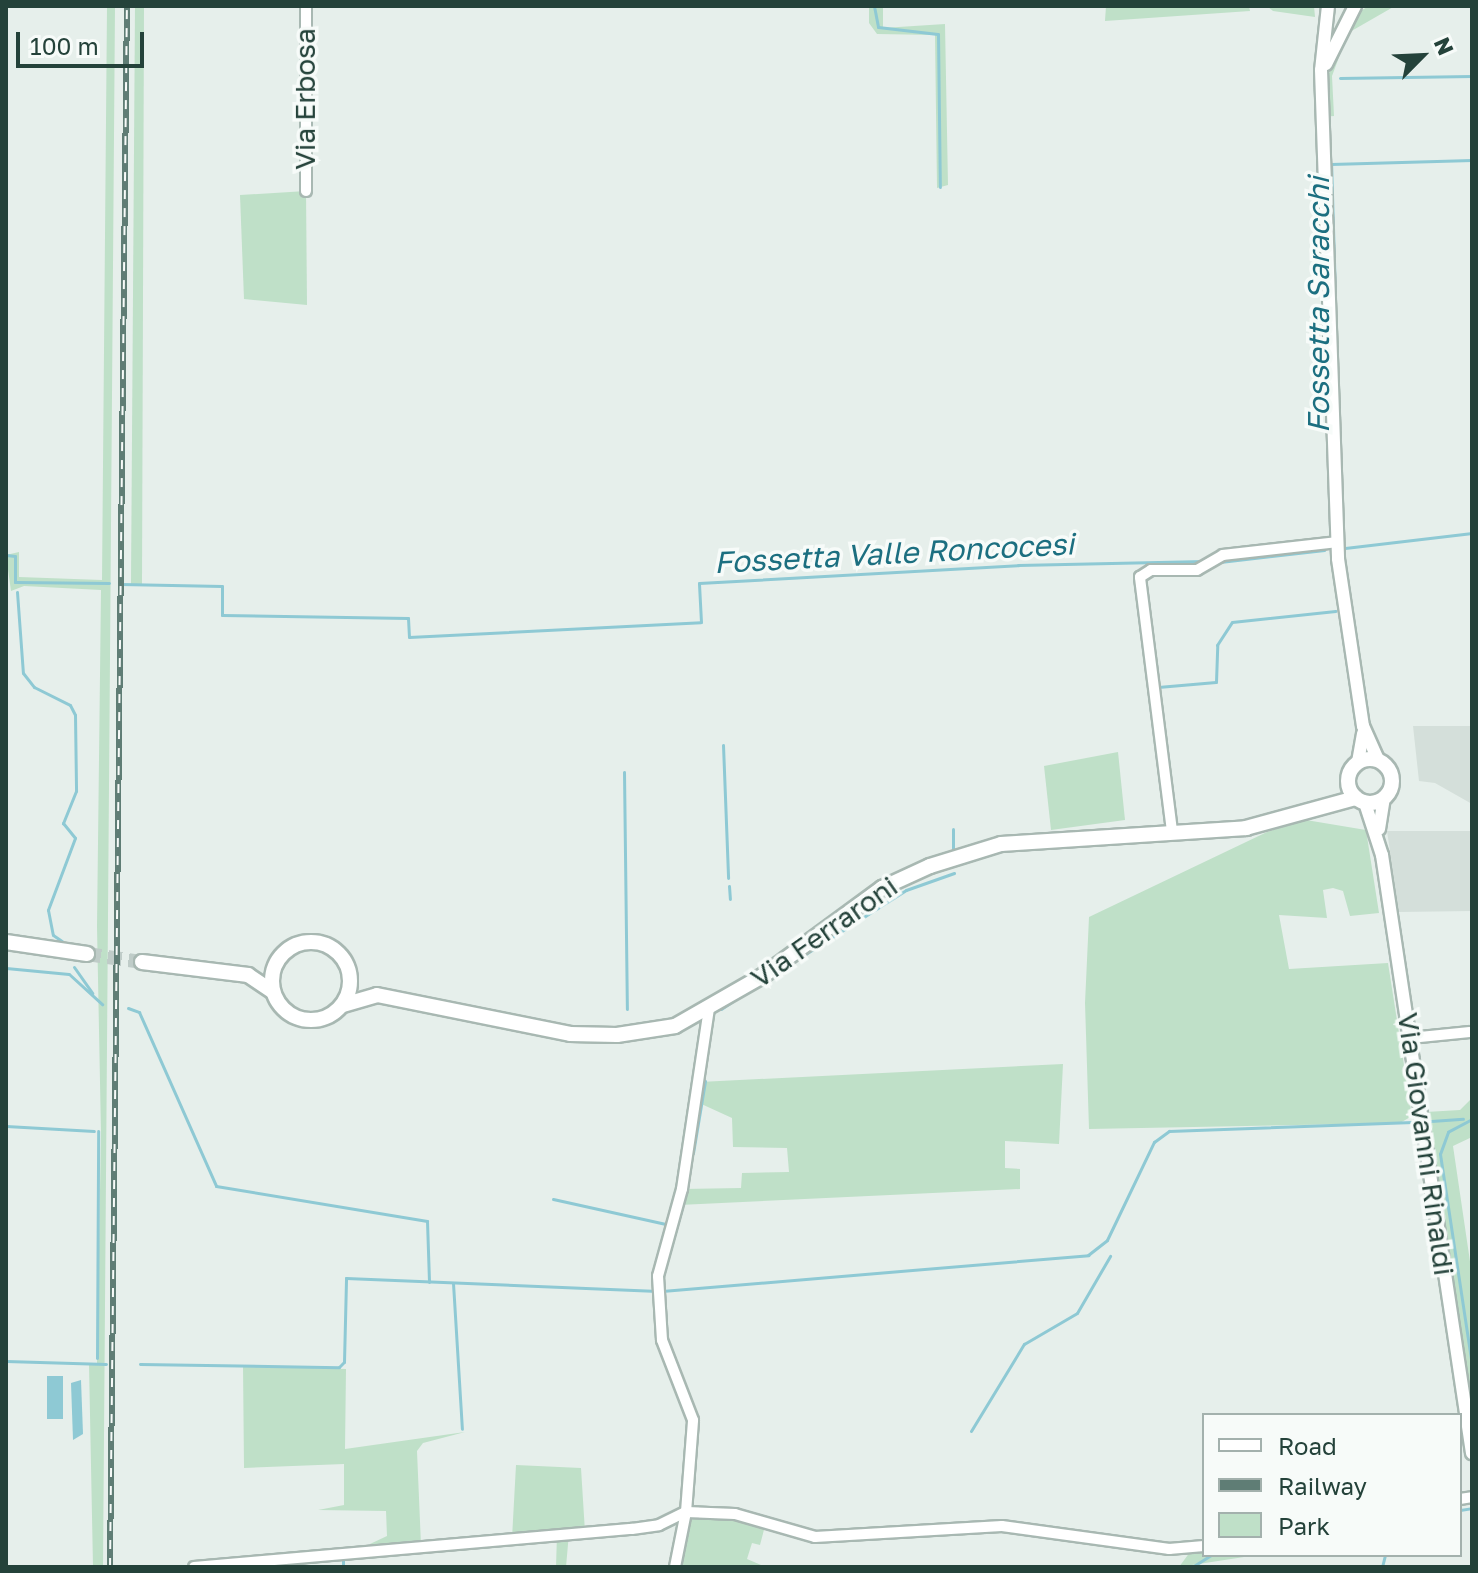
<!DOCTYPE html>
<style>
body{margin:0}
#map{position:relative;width:1478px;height:1573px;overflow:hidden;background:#e6efeb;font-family:"Golos Text",sans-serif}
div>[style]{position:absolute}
.built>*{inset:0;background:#d4dfda}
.green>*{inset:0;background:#bfe0c8}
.water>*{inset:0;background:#8ec9d4}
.stream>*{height:3px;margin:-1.5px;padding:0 1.5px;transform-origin:1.5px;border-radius:1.5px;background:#8ec9d4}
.secondary-tunnel>*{height:14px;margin-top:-7px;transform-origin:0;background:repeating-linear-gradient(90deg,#bfccc8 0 14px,transparent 0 21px)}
.roads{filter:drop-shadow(2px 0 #a8b8b2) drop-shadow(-2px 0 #a8b8b2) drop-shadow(0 2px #a8b8b2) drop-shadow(0 -2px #a8b8b2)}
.minor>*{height:10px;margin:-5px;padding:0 5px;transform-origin:5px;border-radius:5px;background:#fff}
.tertiary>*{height:12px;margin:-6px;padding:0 6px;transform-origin:6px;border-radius:6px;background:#fff}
.secondary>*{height:14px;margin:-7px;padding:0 7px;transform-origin:7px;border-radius:7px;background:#fff}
.secondary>.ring{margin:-7px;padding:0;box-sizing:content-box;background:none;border:14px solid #fff;border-radius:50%}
.rail>*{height:6px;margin-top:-3px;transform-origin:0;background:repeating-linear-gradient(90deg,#f7fbf9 0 9px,#5f7d75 0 18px);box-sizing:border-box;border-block:2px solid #5f7d75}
span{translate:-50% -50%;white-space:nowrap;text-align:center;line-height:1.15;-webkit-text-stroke:7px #f7fbf9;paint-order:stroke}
.street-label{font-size:28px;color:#24423a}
.water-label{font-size:30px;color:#1c6f80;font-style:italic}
.frame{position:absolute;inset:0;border:8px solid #24423a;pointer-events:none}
.legend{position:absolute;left:1202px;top:1413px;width:260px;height:144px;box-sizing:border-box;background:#f7fbf9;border:2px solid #a3b1ad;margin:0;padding:10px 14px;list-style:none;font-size:24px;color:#24423a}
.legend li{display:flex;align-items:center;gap:16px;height:40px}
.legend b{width:40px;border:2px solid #a3b1ad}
.north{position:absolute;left:1382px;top:16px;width:80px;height:80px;-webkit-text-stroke:6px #f7fbf9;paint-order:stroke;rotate:66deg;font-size:22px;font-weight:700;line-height:32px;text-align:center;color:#24423a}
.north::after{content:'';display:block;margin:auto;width:28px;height:36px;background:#24423a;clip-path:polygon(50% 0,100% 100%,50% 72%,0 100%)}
.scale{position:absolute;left:16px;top:32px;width:128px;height:36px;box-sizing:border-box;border:4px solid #24423a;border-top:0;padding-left:10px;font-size:24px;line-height:28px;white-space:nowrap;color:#24423a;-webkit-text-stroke:6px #f7fbf9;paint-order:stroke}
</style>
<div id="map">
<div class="built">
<i style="clip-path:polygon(1413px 726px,1472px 726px,1472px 804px,1435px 783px,1419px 781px)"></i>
<i style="clip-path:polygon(1387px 831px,1472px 831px,1472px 911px,1399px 912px)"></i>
</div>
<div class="green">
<i style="clip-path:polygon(107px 6px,115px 6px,103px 1567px,93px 1567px,89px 1364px,97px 1363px,101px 1134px,97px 927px,101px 590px,24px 586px,11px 591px,6px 555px,19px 552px,19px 577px,102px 580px)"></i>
<i style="clip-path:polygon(135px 6px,144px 6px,142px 584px,131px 584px)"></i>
<i style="clip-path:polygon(869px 6px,883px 6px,883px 28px,945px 24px,948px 185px,937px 188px,935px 35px,877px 34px,869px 23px)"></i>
<i style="clip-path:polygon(1106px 6px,1249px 6px,1250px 11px,1105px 21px)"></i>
<i style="clip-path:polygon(1267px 6px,1314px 6px,1315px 17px,1273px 11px)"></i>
<i style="clip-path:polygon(1369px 6px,1395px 6px,1348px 33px,1332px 76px,1334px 116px,1320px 117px,1333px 54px,1355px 14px)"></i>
<i style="clip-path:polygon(306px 191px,307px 305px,244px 299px,240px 195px)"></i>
<i style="clip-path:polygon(1118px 752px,1125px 820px,1051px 830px,1044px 766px)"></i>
<i style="clip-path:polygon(1306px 820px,1366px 830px,1379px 913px,1350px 916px,1343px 891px,1333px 888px,1323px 890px,1327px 918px,1279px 915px,1289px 969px,1388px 963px,1412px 1116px,1400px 1123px,1089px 1129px,1085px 1003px,1089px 917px,1267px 832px)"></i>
<i style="clip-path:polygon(1063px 1064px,1059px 1144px,1005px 1141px,1005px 1168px,1020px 1169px,1020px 1189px,679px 1205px,682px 1189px,741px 1188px,742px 1173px,789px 1172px,787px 1148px,733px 1147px,732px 1118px,697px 1102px,700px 1082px)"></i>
<i style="clip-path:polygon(1472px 1098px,1472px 1137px,1453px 1146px,1472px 1275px,1472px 1419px,1426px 1112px,1460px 1110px)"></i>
<i style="clip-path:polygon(243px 1366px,346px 1369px,345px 1449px,465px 1432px,423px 1443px,417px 1451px,421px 1545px,370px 1553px,370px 1544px,387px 1536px,386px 1511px,318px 1510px,344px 1505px,344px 1464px,244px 1468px)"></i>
<i style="clip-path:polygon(516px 1465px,581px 1468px,585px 1532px,569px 1533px,566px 1567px,556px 1567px,557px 1534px,512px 1538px)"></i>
<i style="clip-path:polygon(686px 1512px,766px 1522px,760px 1545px,752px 1543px,747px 1559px,766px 1567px,675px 1567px)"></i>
<i style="clip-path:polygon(1204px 1546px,1204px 1555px,1257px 1555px,1179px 1567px,1193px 1548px)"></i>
</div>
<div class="water">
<i style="clip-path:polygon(47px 1376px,63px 1376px,63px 1419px,47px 1419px)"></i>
<i style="clip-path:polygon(81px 1380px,83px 1434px,73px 1440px,71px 1383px)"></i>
</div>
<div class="stream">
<i style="left:874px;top:6px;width:21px;rotate:79deg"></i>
<i style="left:878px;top:27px;width:60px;rotate:6.7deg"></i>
<i style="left:938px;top:34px;width:153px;rotate:89.3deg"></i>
<i style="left:1340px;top:78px;width:132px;rotate:-0.9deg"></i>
<i style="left:1335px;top:295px;width:131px;rotate:-91.7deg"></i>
<i style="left:1331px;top:164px;width:141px;rotate:-1.6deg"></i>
<i style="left:1345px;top:548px;width:128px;rotate:-6.7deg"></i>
<i style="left:6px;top:555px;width:9px;rotate:6deg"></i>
<i style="left:15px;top:556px;width:26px;rotate:90deg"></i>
<i style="left:15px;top:582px;width:94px;rotate:0.6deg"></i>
<i style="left:1220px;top:562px;width:105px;rotate:-6.6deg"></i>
<i style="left:121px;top:584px;width:101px;rotate:1.1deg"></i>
<i style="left:222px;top:586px;width:29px;rotate:90deg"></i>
<i style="left:222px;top:615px;width:186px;rotate:0.9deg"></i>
<i style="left:408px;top:618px;width:19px;rotate:87deg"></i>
<i style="left:409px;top:637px;width:292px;rotate:-2.9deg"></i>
<i style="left:701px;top:622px;width:39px;rotate:-93deg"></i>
<i style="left:699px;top:583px;width:320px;rotate:-3.2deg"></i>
<i style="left:1018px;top:565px;width:187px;rotate:-1.2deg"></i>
<i style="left:17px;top:592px;width:81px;rotate:85.8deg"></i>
<i style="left:23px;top:673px;width:18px;rotate:52deg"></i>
<i style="left:34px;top:687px;width:40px;rotate:26.6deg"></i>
<i style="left:70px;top:705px;width:11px;rotate:63deg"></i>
<i style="left:75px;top:715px;width:76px;rotate:89.2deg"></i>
<i style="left:76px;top:791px;width:35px;rotate:112deg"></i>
<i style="left:63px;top:823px;width:19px;rotate:51deg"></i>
<i style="left:75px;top:838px;width:77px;rotate:110.6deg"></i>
<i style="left:48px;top:910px;width:25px;rotate:79deg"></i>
<i style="left:53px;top:935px;width:11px;rotate:34deg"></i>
<i style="left:1158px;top:687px;width:58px;rotate:-4.9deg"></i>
<i style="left:1216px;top:682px;width:37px;rotate:-88deg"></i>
<i style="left:1217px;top:645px;width:27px;rotate:-57deg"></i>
<i style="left:1232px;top:622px;width:104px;rotate:-6.1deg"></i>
<i style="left:723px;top:745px;width:133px;rotate:87.8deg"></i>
<i style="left:624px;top:772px;width:237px;rotate:89.3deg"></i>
<i style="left:953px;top:829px;width:24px;rotate:90deg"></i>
<i style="left:729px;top:886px;width:13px;rotate:86deg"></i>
<i style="left:793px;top:962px;width:134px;rotate:-32.5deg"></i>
<i style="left:906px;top:890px;width:51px;rotate:-19.5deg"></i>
<i style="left:74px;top:967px;width:32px;rotate:55deg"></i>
<i style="left:6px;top:968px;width:63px;rotate:5.4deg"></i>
<i style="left:69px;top:974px;width:45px;rotate:42.3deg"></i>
<i style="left:128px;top:1008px;width:12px;rotate:20deg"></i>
<i style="left:139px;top:1012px;width:190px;rotate:66.1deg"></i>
<i style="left:216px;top:1186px;width:214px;rotate:9.4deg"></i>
<i style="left:427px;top:1221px;width:61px;rotate:88.1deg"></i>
<i style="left:721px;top:1009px;width:14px;rotate:-34deg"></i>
<i style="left:1472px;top:1119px;width:27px;rotate:152deg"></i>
<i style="left:1448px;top:1132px;width:23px;rotate:110deg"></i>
<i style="left:1440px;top:1154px;width:213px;rotate:81.4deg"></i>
<i style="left:1431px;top:1121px;width:32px;rotate:-4deg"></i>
<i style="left:6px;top:1126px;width:88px;rotate:3.3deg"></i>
<i style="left:693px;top:1153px;width:73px;rotate:-80.5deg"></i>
<i style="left:553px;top:1199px;width:120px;rotate:12.5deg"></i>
<i style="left:673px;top:1239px;width:32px;rotate:-74deg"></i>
<i style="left:453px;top:1283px;width:146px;rotate:86.5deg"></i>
<i style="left:662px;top:1291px;width:428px;rotate:-4.8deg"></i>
<i style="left:1088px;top:1255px;width:24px;rotate:-38deg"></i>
<i style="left:1107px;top:1240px;width:109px;rotate:-64.4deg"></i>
<i style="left:1154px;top:1142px;width:19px;rotate:-36deg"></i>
<i style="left:1169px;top:1131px;width:244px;rotate:-2.1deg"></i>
<i style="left:97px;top:1358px;width:227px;rotate:-89.7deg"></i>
<i style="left:6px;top:1361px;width:100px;rotate:1.7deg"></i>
<i style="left:140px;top:1364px;width:199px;rotate:0.9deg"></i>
<i style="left:339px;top:1367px;width:7px;rotate:-45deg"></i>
<i style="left:344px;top:1362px;width:84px;rotate:-88.6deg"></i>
<i style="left:346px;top:1278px;width:306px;rotate:2.4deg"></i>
<i style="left:688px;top:1393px;width:24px;rotate:71deg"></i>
<i style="left:971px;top:1431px;width:102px;rotate:-58.7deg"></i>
<i style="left:1024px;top:1344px;width:61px;rotate:-30.3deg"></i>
<i style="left:1077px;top:1313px;width:66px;rotate:-59.9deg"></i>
<i style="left:1460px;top:1510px;width:12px;rotate:-9deg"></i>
<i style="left:343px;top:1567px;width:12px;rotate:-90deg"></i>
<i style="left:1192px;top:1567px;width:22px;rotate:-32deg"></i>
<i style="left:1382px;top:1567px;width:12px;rotate:-76deg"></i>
</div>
<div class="secondary-tunnel">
<i style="left:87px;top:954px;width:56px;rotate:8.3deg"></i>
</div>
<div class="roads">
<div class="minor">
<i style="left:306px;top:191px;width:185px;rotate:-90deg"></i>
<i style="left:1172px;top:831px;width:256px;rotate:-97.2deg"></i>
<i style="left:1140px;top:577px;width:13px;rotate:-32deg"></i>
<i style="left:1151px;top:570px;width:46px"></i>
<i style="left:1197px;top:570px;width:30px;rotate:-30deg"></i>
<i style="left:1223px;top:555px;width:115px;rotate:-6.5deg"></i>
<i style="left:1410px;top:1038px;width:60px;rotate:-5.7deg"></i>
<i style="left:1460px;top:1499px;width:12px;rotate:-9deg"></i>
<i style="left:194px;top:1567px;width:440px;rotate:-5deg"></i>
<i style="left:632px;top:1529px;width:27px;rotate:-8deg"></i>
<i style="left:659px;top:1525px;width:30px;rotate:-26deg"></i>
<i style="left:686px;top:1512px;width:49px;rotate:2.3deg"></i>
<i style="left:735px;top:1514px;width:83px;rotate:16deg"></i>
<i style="left:815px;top:1537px;width:187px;rotate:-3.4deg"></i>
<i style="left:1002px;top:1526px;width:169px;rotate:7.8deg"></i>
<i style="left:1169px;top:1549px;width:35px;rotate:-5deg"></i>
<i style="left:675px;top:1567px;width:56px;rotate:-78.7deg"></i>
<i style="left:686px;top:1512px;width:92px;rotate:-85.6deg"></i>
<i style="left:693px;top:1420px;width:86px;rotate:-111.2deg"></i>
<i style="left:662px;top:1340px;width:64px;rotate:-93.6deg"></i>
<i style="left:658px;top:1276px;width:90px;rotate:-74.6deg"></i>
<i style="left:682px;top:1189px;width:182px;rotate:-81.5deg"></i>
</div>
<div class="tertiary">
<i style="left:1328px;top:6px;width:64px;rotate:96.2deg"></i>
<i style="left:1321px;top:70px;width:489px;rotate:88deg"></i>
<i style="left:1338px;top:559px;width:169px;rotate:81.5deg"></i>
<i style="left:1363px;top:726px;width:37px;rotate:66deg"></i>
<i style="left:1326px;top:64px;width:65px;rotate:-63.4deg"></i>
<i style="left:1358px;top:762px;width:29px;rotate:-80deg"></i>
<i style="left:1365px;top:803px;width:55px;rotate:71.9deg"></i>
<i style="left:1382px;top:855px;width:605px;rotate:81.44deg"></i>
<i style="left:1379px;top:829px;width:30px;rotate:-81deg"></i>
</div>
<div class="secondary">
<i class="ring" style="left:1348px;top:759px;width:30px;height:30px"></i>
<i class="ring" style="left:272px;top:942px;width:64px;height:64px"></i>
<i style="left:6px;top:942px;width:82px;rotate:8.4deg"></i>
<i style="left:142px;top:962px;width:107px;rotate:7deg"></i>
<i style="left:248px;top:975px;width:30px;rotate:34deg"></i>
<i style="left:343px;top:1005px;width:35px;rotate:-16deg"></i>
<i style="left:377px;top:995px;width:197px;rotate:11.4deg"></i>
<i style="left:570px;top:1034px;width:47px;rotate:1.2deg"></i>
<i style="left:617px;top:1035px;width:59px;rotate:-8.8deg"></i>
<i style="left:675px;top:1026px;width:103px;rotate:-29.8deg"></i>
<i style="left:764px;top:975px;width:147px;rotate:-36.4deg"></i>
<i style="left:882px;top:888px;width:53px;rotate:-24.6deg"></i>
<i style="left:930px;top:866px;width:74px;rotate:-17.2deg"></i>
<i style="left:1001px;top:844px;width:246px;rotate:-3.7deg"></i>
<i style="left:1246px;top:828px;width:114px;rotate:-15.3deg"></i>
</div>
</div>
<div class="rail">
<i style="left:110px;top:1567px;width:1561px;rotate:-89.38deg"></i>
</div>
<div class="street-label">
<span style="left:305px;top:99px;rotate:-90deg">Via Erbosa</span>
<span style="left:824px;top:932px;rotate:-35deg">Via Ferraroni</span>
<span style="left:1426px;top:1144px;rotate:82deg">Via Giovanni Rinaldi</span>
</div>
<div class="water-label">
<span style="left:1318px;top:305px;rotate:-90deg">Fossetta Saracchi</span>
<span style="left:894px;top:553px;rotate:-3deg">Fossetta Valle Roncocesi</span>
</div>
<div class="frame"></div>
<ul class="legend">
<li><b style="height:10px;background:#fff"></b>Road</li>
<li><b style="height:10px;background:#5f7d75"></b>Railway</li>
<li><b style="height:22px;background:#bfe0c8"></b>Park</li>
</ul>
<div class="north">N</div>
<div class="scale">100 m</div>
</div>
